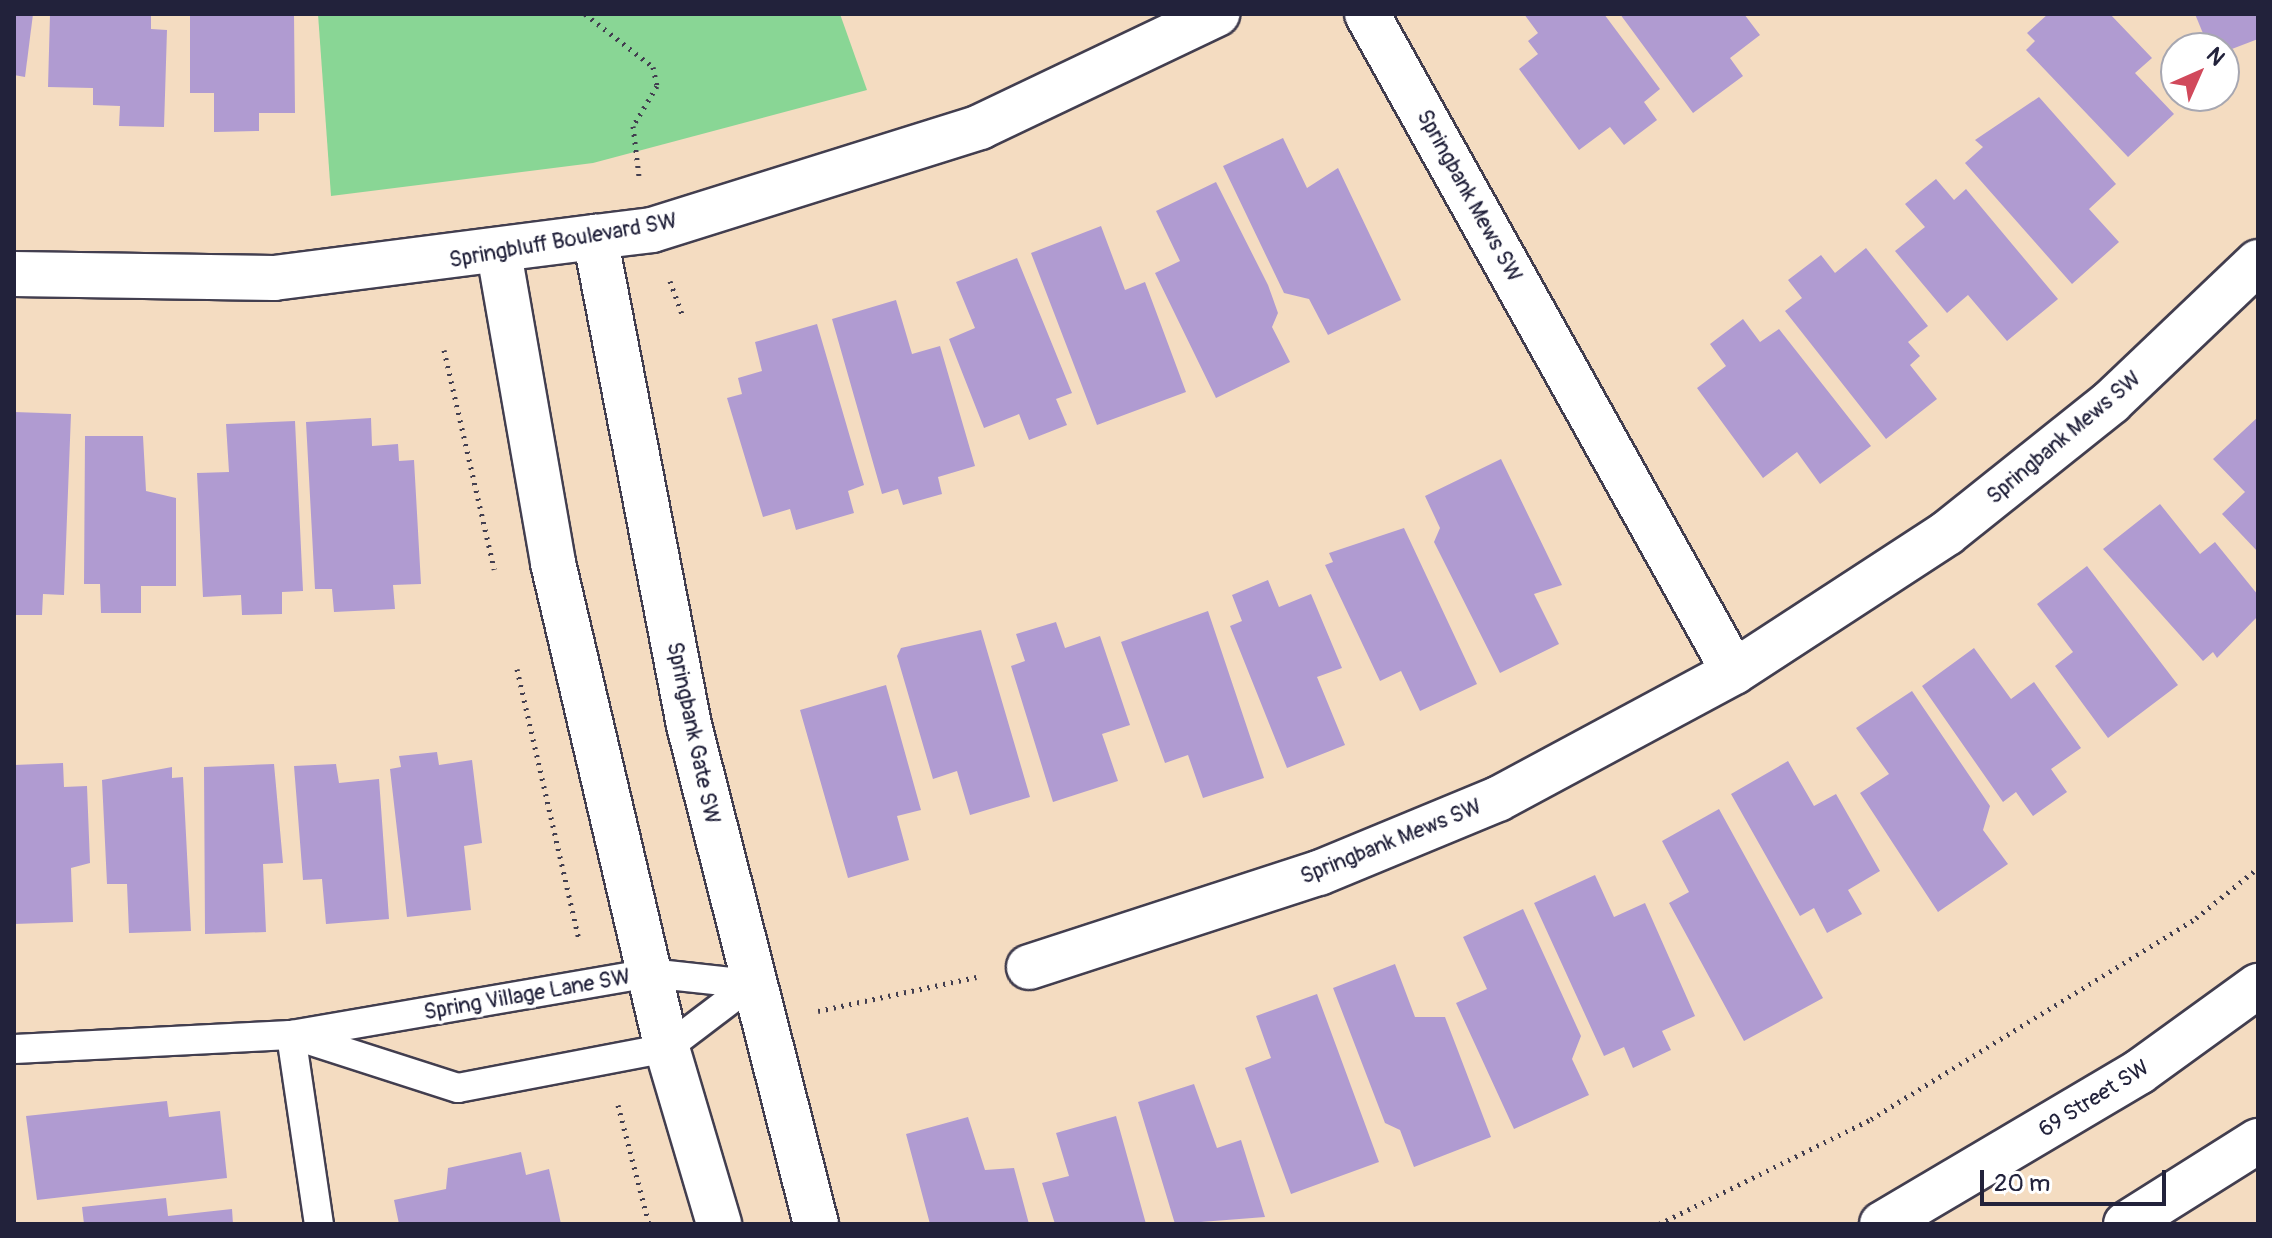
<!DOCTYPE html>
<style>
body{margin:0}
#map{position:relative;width:2272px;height:1238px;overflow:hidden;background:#f4dcc1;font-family:Pangolin,sans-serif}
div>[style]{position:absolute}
.green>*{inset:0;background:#89d695}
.building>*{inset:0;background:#b09bd1}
.path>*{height:5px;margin-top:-2.5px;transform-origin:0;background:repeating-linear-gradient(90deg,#423e4f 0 2px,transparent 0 8px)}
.roads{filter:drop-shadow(2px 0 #423e4f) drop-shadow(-2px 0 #423e4f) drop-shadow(0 2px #423e4f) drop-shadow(0 -2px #423e4f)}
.service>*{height:28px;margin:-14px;padding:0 14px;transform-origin:14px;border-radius:14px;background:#fff}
.minor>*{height:44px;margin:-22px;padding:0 22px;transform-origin:22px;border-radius:22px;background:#fff}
.tertiary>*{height:44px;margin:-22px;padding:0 22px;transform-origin:22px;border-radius:22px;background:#fff}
.secondary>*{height:44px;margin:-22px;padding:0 22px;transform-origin:22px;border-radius:22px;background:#fff}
span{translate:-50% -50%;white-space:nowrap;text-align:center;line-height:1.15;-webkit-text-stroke:7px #fff;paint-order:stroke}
.street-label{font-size:22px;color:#22223b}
.frame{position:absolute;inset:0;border:16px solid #22223b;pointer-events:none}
.north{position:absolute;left:2160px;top:32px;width:80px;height:80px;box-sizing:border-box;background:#fff;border:2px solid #a7a7b1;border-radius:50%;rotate:45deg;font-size:22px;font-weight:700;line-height:32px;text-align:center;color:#22223b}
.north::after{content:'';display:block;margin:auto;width:28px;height:36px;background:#d1495b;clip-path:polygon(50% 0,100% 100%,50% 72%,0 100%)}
.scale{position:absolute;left:1980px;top:1170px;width:186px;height:36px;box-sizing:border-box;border:4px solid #22223b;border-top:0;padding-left:10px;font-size:24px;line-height:28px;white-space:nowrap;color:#22223b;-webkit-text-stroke:6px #fff;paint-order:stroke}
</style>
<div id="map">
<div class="green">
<i style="clip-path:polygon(318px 14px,840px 14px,867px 90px,593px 163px,331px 196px)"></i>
</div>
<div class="building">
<i style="clip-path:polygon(14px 14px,33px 14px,25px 77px,14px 75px)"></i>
<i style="clip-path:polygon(50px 14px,151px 14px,151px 29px,167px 30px,164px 127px,119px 126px,120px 106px,93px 105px,93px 88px,48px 87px)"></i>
<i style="clip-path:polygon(190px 14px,294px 14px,295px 113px,259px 113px,259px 131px,214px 132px,214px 93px,190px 93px)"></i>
<i style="clip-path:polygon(1524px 14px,1604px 14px,1660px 89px,1644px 102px,1657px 120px,1624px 145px,1610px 127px,1579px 150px,1519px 69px,1538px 54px,1528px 41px,1538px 33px)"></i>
<i style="clip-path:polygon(1620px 14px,1744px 14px,1760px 35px,1730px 58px,1743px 76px,1693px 113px)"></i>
<i style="clip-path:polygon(2048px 14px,2110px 14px,2152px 58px,2135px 73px,2174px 114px,2128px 157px,2026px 50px,2035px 41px,2027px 33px)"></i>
<i style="clip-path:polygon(2195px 14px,2258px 14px,2258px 39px,2224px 52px,2209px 48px)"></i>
<i style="clip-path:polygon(2039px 97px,2116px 184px,2089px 209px,2119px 242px,2072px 284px,1965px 163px,1983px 147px,1975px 140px)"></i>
<i style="clip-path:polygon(1283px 138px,1307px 188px,1338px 168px,1401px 300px,1328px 335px,1309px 299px,1284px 293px,1223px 166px)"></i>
<i style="clip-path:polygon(1936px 179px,1954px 200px,1966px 189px,2058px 299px,2007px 341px,1968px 295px,1947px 313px,1895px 251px,1925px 227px,1905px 204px)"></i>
<i style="clip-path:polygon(1216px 182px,1268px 285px,1278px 313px,1272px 327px,1290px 362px,1216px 398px,1155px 273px,1180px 261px,1156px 211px)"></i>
<i style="clip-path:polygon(1101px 226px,1125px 290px,1145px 282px,1186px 392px,1097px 425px,1031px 253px)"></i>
<i style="clip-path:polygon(1866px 248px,1928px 326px,1908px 342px,1920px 356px,1910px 365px,1937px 399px,1886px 439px,1785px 311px,1802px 298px,1788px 280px,1821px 255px,1835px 273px)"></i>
<i style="clip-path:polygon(1017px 258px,1072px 393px,1056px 399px,1067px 425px,1029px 440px,1019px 414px,984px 428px,949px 339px,975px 328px,956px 282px)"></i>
<i style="clip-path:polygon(896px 300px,912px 354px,940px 346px,975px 466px,938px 477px,942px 494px,903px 505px,898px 489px,882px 494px,832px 319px)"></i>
<i style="clip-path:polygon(1743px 319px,1760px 342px,1779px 329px,1871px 446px,1820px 484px,1797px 452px,1763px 478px,1697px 388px,1726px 366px,1710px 344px)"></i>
<i style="clip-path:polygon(817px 324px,864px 485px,848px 491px,854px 513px,796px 530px,790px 509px,763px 517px,727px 398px,742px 394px,738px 378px,762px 371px,755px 342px)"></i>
<i style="clip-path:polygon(14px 412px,71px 414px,64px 595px,43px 594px,42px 615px,14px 615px)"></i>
<i style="clip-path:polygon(2258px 417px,2258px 552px,2222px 514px,2245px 492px,2213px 459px)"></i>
<i style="clip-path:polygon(371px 418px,372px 446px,398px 444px,399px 461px,414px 460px,421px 584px,393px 585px,395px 609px,334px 612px,332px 589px,315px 589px,306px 422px)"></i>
<i style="clip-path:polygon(295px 421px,303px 591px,282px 592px,282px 614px,242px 615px,241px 595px,203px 597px,197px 473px,229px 472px,226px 424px)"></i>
<i style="clip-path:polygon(85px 436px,143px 436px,146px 491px,176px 498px,176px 586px,141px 586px,141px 613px,101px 613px,100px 584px,84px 584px)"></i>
<i style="clip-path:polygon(1501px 459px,1562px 585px,1534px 594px,1559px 644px,1500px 673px,1434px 542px,1440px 528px,1425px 496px)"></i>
<i style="clip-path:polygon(2160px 504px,2200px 554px,2215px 542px,2258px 595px,2258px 616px,2217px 658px,2213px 652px,2203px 661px,2103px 549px)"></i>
<i style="clip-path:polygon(1404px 528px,1477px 684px,1420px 711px,1401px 671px,1380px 681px,1325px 565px,1333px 562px,1329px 553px)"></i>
<i style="clip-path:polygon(2087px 566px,2178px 685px,2108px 738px,2055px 666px,2073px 652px,2037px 604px)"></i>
<i style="clip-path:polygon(1268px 580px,1279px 607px,1311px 594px,1342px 668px,1317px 677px,1345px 745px,1287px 768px,1230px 626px,1242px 621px,1232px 595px)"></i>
<i style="clip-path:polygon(1208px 611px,1264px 778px,1203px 798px,1188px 755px,1165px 763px,1121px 642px)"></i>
<i style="clip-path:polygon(1056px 622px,1065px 648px,1100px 636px,1130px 725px,1102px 734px,1118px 781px,1053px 802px,1011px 666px,1025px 661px,1016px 634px)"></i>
<i style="clip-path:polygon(981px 630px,1030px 797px,970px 815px,957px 771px,933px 779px,897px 656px,901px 648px)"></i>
<i style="clip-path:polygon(1974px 648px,2011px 699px,2034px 682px,2081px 748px,2051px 769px,2067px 792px,2033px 816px,2016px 792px,2003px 802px,1922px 686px)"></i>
<i style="clip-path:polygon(886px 685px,921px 810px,897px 816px,909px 860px,848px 878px,800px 710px)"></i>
<i style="clip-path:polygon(1912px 691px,1990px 806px,1983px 830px,2008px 864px,1938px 912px,1860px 793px,1889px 774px,1856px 728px)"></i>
<i style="clip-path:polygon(437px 752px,439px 765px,472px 760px,482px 843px,464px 846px,471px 910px,407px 917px,390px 769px,401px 767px,399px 756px)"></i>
<i style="clip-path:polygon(1788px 761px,1814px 806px,1836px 794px,1880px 871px,1848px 890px,1862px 914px,1827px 933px,1814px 908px,1800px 916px,1731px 794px)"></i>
<i style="clip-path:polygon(63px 763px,64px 787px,87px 786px,90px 863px,71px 868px,73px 922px,14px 924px,14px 765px)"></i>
<i style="clip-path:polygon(274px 764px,283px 863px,263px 864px,266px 932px,205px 934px,204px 767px)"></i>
<i style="clip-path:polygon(336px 764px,339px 783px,379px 779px,389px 919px,326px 924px,322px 879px,303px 880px,294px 766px)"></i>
<i style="clip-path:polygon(172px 767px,172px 778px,183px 777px,191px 931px,129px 933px,127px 884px,107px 884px,102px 780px)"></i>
<i style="clip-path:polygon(1719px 809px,1823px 998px,1744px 1041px,1669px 903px,1689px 892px,1662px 841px)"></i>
<i style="clip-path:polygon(1595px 875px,1614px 917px,1645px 903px,1695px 1016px,1662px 1031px,1671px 1050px,1633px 1068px,1624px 1047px,1604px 1056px,1534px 903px)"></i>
<i style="clip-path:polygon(1523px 909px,1581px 1036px,1572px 1059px,1589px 1095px,1514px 1129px,1456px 1003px,1487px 989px,1463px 937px)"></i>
<i style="clip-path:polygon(1395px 964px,1415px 1017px,1445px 1017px,1491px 1137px,1414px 1167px,1400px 1130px,1385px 1123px,1333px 988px)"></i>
<i style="clip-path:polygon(1317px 994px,1379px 1162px,1291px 1194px,1245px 1068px,1271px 1058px,1256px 1016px)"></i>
<i style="clip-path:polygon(1194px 1084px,1217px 1148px,1241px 1140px,1265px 1217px,1175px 1224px,1138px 1102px)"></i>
<i style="clip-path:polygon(167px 1101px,169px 1117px,220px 1111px,227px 1178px,37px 1200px,26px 1116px)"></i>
<i style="clip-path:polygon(1116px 1116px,1146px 1224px,1055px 1224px,1042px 1183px,1069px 1176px,1056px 1133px)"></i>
<i style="clip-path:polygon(968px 1117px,985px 1170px,1014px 1168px,1029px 1224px,930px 1224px,906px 1134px)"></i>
<i style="clip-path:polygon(521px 1152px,526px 1175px,549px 1169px,561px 1224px,399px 1224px,394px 1200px,446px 1189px,448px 1168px)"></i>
<i style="clip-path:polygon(166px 1198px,168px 1216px,232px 1209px,233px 1224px,84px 1224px,82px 1207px)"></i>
</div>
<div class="path">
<i style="left:585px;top:14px;width:86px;rotate:37.9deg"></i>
<i style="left:653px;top:67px;width:19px;rotate:78deg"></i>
<i style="left:657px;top:86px;width:47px;rotate:121deg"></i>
<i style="left:633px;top:126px;width:50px;rotate:83.2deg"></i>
<i style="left:670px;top:281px;width:35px;rotate:70deg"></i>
<i style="left:444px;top:350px;width:225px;rotate:77.1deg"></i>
<i style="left:517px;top:669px;width:278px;rotate:77.1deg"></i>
<i style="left:818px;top:1011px;width:162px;rotate:-12.1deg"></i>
<i style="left:618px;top:1105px;width:123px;rotate:75.4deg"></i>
<i style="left:1659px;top:1224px;width:237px;rotate:-26.3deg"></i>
<i style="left:1871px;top:1119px;width:382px;rotate:-31.7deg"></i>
<i style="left:2196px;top:918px;width:80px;rotate:-38.9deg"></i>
</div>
<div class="roads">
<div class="service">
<i style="left:291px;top:1035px;width:191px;rotate:81.6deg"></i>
<i style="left:299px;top:1037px;width:167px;rotate:17.8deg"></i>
<i style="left:458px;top:1088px;width:213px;rotate:-10.8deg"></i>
<i style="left:667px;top:1048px;width:106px;rotate:-37.3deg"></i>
<i style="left:14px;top:1049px;width:277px;rotate:-2.9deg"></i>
<i style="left:291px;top:1035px;width:363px;rotate:-9.8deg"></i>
<i style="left:649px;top:973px;width:103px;rotate:6.2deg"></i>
</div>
<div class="minor">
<i style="left:1367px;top:14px;width:753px;rotate:60.85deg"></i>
<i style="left:595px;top:237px;width:57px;rotate:-7deg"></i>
<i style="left:652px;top:230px;width:344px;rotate:-17.4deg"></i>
<i style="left:980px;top:127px;width:263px;rotate:-25.5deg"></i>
<i style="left:1029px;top:967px;width:305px;rotate:-18deg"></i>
<i style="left:1319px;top:873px;width:194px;rotate:-22.5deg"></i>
<i style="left:1498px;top:799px;width:268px;rotate:-28.3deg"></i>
<i style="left:1734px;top:672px;width:254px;rotate:-33.1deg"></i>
<i style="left:1947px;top:533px;width:210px;rotate:-38.6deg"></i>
<i style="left:2111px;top:402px;width:203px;rotate:-43.6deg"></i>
</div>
<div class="tertiary">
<i style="left:499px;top:253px;width:315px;rotate:80.1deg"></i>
<i style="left:553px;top:563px;width:498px;rotate:76.8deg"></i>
<i style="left:667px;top:1048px;width:184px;rotate:73.5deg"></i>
<i style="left:14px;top:274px;width:260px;rotate:0.9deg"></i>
<i style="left:274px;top:278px;width:324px;rotate:-7.3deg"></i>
<i style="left:595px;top:237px;width:497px;rotate:79.1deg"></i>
<i style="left:689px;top:725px;width:515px;rotate:75.72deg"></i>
</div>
<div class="secondary">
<i style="left:1882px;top:1224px;width:299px;rotate:-30.6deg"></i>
<i style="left:2139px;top:1072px;width:147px;rotate:-35.9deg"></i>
<i style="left:2126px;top:1224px;width:156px;rotate:-32.2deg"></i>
</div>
</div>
<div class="street-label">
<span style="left:1469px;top:196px;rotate:61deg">Springbank Mews SW</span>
<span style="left:563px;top:241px;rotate:-10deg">Springbluff Boulevard SW</span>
<span style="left:2064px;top:438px;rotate:-40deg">Springbank Mews SW</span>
<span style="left:693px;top:733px;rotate:78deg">Springbank Gate SW</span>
<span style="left:1391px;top:842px;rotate:-22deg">Springbank Mews SW</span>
<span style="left:527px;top:995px;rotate:-10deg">Spring Village Lane SW</span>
<span style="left:2094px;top:1099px;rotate:-32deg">69 Street SW</span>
</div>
<div class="frame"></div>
<div class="north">N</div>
<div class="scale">20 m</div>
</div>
